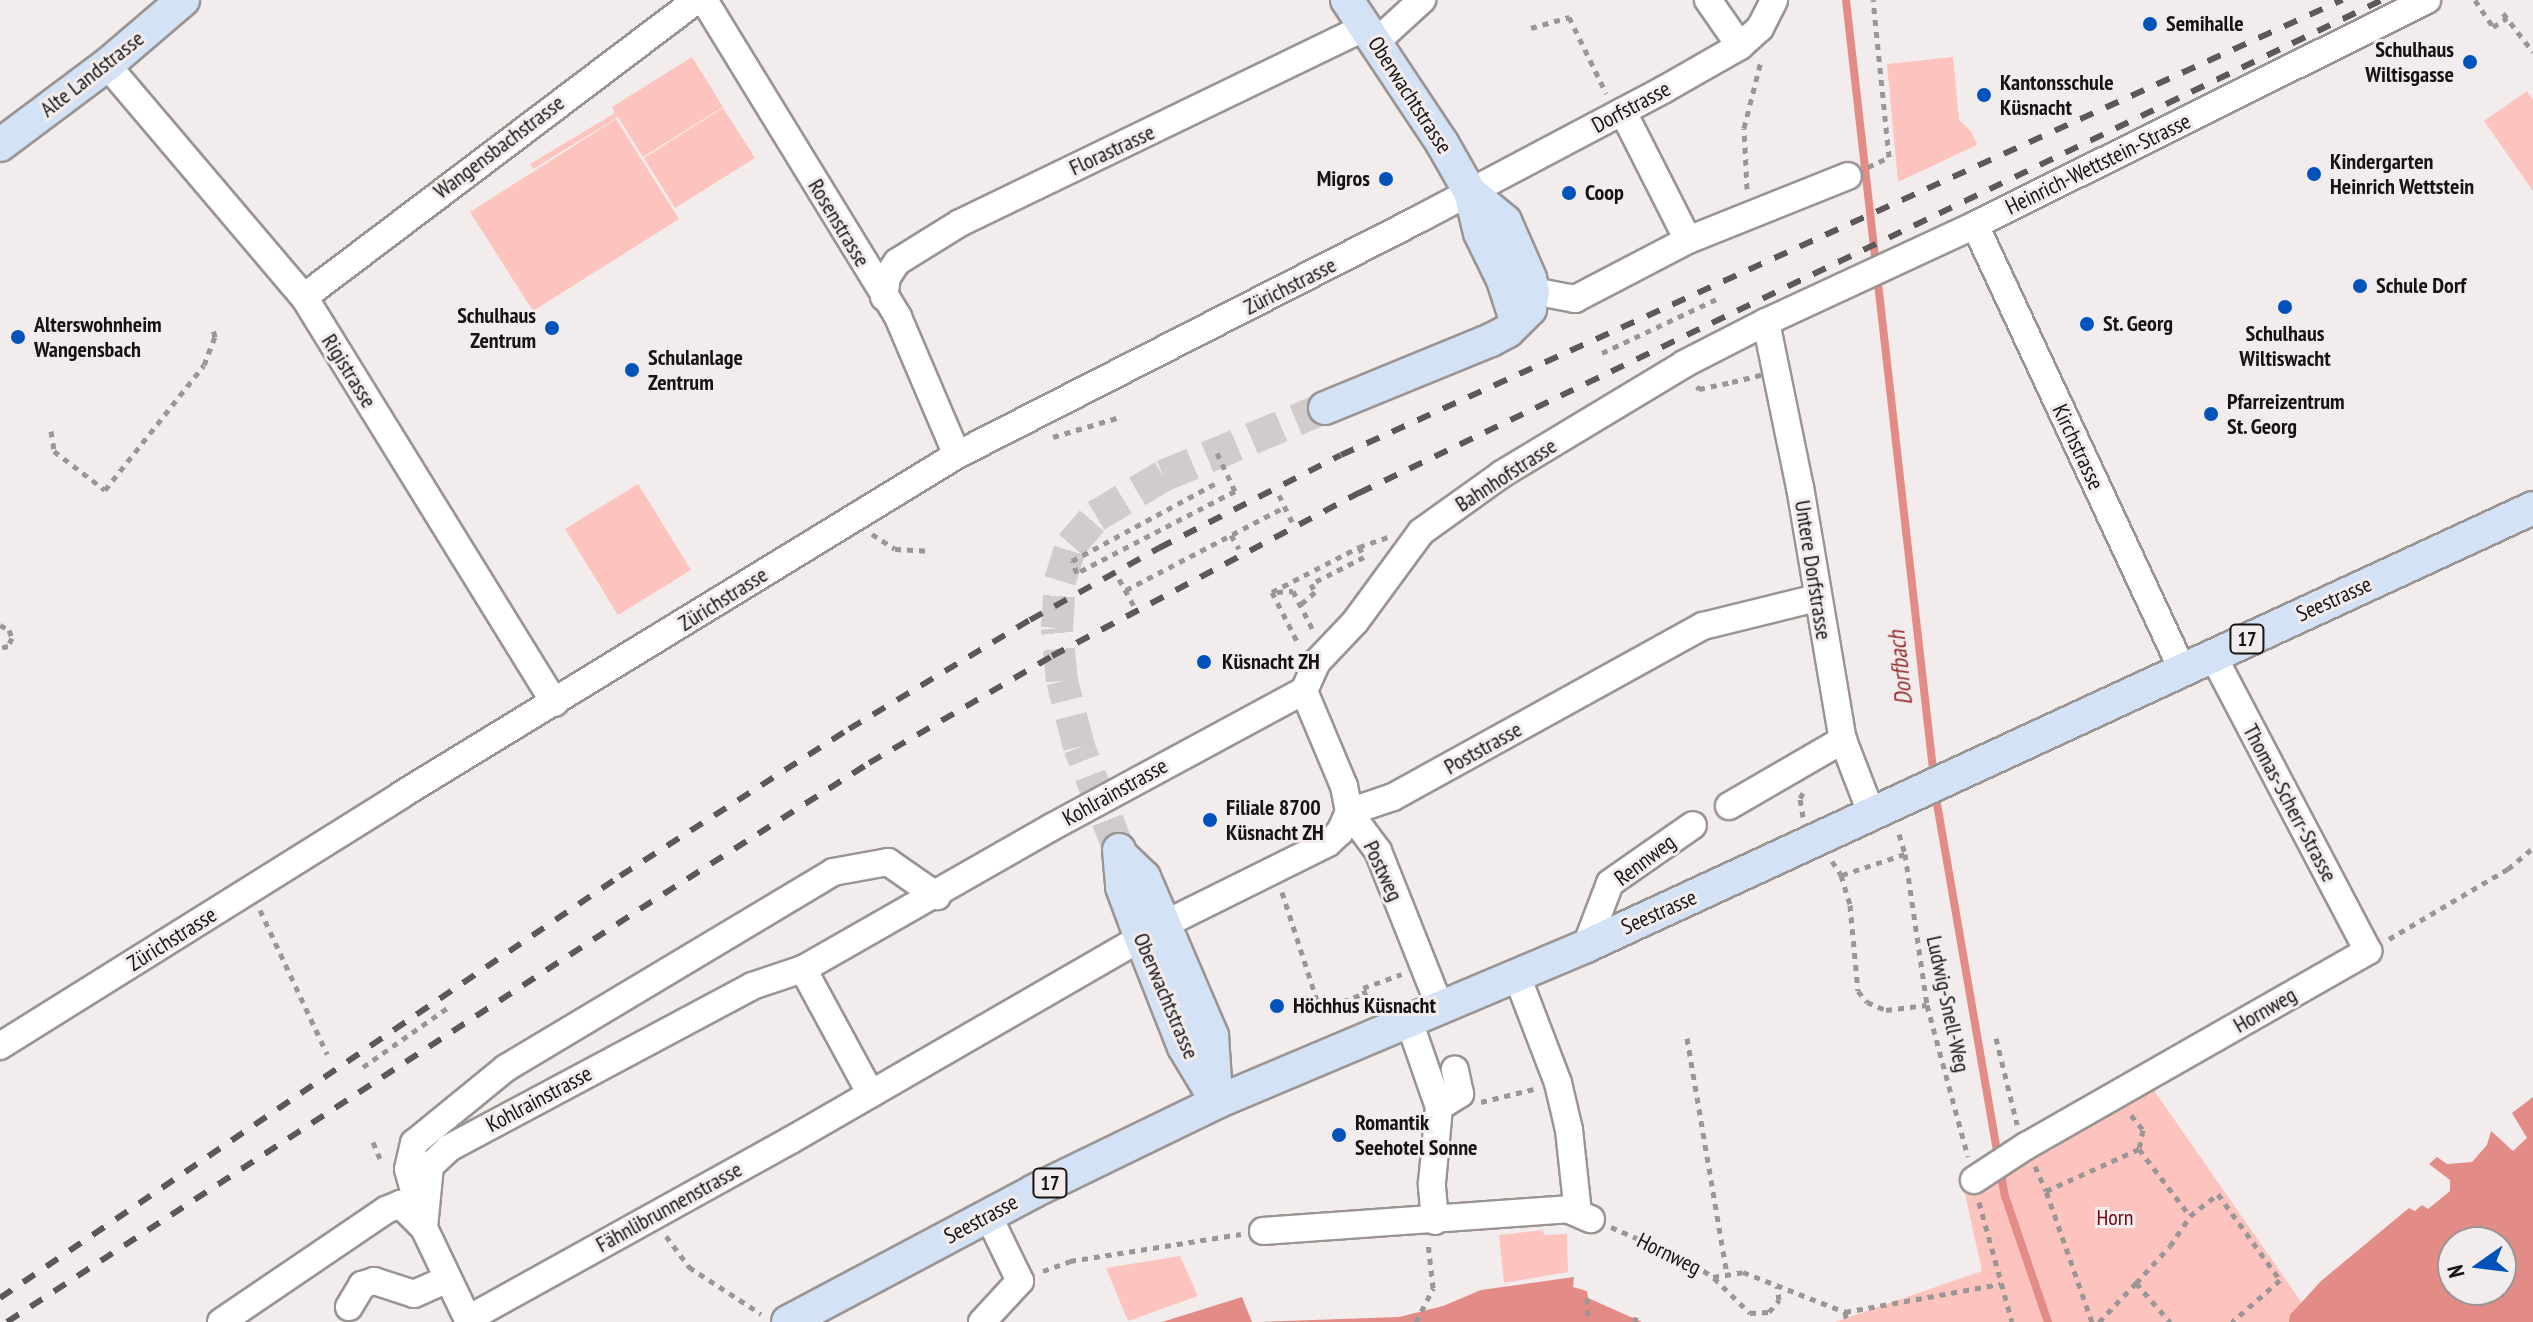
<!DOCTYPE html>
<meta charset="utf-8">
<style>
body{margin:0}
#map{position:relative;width:2533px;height:1322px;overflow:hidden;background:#f3ecec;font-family:"PT Sans Narrow",sans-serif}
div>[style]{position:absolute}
.green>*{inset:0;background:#fdc3be}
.water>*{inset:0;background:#e38b86}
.stream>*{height:8px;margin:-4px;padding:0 4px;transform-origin:4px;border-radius:4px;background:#e38b86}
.major-tunnel>*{height:32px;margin-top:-16px;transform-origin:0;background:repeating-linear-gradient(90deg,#d2cbcb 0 32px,transparent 0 48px)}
.path>*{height:5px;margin-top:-2.5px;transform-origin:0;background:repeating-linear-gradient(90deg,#9b9696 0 6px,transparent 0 12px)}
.roads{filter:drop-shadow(2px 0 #9a9493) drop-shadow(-2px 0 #9a9493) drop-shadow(0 2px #9a9493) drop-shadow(0 -2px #9a9493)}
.minor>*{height:26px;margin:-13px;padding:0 13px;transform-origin:13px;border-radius:13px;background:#fff}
.major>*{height:32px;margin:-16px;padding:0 16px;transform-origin:16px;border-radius:16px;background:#d4e2f5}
.rail>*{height:6px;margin-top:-3px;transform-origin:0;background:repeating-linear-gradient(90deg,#5c5858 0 14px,transparent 0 28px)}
.path-bridge>*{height:5px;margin-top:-2.5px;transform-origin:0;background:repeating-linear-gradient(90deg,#9b9696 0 6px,transparent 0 12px)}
.dots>*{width:22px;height:22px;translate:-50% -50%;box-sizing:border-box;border:4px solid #f3ecec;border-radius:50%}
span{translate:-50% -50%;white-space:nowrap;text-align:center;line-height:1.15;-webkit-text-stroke:6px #f3ecec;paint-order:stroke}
.shield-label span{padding:2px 6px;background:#f3ecec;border:2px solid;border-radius:6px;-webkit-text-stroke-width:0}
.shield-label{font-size:20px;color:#161313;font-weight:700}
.poi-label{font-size:22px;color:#161313;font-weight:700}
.left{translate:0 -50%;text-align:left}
.right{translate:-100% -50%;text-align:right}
.street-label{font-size:22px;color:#161313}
.park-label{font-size:22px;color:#730413}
.water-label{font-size:24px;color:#952e30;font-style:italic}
.north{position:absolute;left:2437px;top:1226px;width:80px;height:80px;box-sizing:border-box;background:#f3ecec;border:2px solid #9b9595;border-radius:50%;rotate:256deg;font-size:22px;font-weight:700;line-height:32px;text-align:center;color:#161313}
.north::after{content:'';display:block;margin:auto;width:28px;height:36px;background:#0252bc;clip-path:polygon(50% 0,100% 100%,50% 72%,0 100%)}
</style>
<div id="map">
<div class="green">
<i style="clip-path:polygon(692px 57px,723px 107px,643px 157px,618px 117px,533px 169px,530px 164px,615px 113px,612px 107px)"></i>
<i style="clip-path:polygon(1953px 57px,1959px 120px,1971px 131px,1977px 145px,1898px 182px,1887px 64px)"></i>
<i style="clip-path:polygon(2527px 91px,2533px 100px,2533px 191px,2484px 121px)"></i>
<i style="clip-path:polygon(723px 108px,755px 158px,675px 208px,644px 158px)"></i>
<i style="clip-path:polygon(616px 119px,679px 219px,533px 311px,470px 212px)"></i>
<i style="clip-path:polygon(638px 484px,691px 570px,618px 615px,565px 529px)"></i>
<i style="clip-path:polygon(2146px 1079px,2302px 1303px,2289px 1322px,1835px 1322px,1982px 1271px,1963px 1185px)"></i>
<i style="clip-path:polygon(1543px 1230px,1544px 1235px,1567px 1234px,1568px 1272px,1504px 1283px,1499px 1235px)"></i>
<i style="clip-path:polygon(1180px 1256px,1198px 1296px,1128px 1321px,1106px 1268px)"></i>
</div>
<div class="water">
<i style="clip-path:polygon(evenodd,2533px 1097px,2533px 1322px,2289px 1322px,2290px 1315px,2321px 1281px,2409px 1208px,2415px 1211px,2422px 1205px,2428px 1209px,2450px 1191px,2450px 1180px,2429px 1164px,2437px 1157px,2447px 1164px,2472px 1162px,2487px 1145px,2491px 1131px,2513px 1151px,2527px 1138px,2512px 1113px,2533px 1097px,2453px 1242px,2501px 1242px,2501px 1290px,2453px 1290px,2453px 1242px)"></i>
<i style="clip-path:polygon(1574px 1277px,1573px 1287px,1587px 1291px,1588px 1298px,1642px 1322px,1257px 1322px,1399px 1317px,1443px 1306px,1481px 1290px)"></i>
<i style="clip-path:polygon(1242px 1297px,1252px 1322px,1162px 1322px)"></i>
</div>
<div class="stream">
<i style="left:1846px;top:0;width:783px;rotate:83.55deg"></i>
<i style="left:1935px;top:792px;width:410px;rotate:80.2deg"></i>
<i style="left:2005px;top:1196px;width:133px;rotate:71.2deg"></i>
</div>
<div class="major-tunnel">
<i style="left:1119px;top:850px;width:110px;rotate:-111.2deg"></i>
<i style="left:1079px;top:747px;width:68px;rotate:-104.4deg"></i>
<i style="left:1062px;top:681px;width:53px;rotate:-95.4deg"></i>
<i style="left:1057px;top:628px;width:47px;rotate:-86.3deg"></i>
<i style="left:1060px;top:581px;width:38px;rotate:-73deg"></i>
<i style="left:1071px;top:545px;width:38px;rotate:-49deg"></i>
<i style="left:1096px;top:516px;width:78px;rotate:-30.8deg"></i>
<i style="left:1163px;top:476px;width:176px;rotate:-22.8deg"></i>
</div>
<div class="path">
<i style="left:2475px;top:0;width:32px;rotate:56deg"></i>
<i style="left:2493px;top:27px;width:17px;rotate:-33deg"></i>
<i style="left:2503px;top:13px;width:49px;rotate:52.4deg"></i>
<i style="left:1531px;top:28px;width:40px;rotate:-16deg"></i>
<i style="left:1569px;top:17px;width:85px;rotate:64deg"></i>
<i style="left:1868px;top:167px;width:23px;rotate:-25deg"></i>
<i style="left:1889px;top:157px;width:158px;rotate:-95.8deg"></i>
<i style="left:1747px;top:189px;width:61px;rotate:-92.8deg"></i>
<i style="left:1744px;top:128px;width:69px;rotate:-75.8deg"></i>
<i style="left:1602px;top:353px;width:132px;rotate:-25.2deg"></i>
<i style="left:1697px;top:386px;width:4px;rotate:56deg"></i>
<i style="left:1699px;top:389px;width:34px;rotate:-12deg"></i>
<i style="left:51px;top:431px;width:20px;rotate:81deg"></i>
<i style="left:54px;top:451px;width:64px;rotate:37.4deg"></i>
<i style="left:105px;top:490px;width:159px;rotate:-51.6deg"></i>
<i style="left:204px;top:365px;width:30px;rotate:-69deg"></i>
<i style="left:215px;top:337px;width:8px;rotate:-104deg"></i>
<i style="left:1053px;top:437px;width:70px;rotate:-16.6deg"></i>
<i style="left:1217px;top:453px;width:42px;rotate:64.7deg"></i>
<i style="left:1235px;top:491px;width:178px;rotate:152.6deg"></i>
<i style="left:1077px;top:573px;width:13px;rotate:-113deg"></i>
<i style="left:1072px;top:561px;width:166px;rotate:-28.4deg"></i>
<i style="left:1279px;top:495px;width:30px;rotate:64deg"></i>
<i style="left:872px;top:534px;width:27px;rotate:33deg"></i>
<i style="left:895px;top:549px;width:36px;rotate:3deg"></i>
<i style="left:1231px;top:535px;width:16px;rotate:60deg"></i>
<i style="left:1359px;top:547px;width:31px;rotate:-19deg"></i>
<i style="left:1119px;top:579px;width:31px;rotate:61deg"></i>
<i style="left:1126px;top:590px;width:179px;rotate:-27.6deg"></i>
<i style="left:1272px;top:592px;width:98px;rotate:-27.3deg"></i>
<i style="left:1359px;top:547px;width:11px;rotate:63deg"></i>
<i style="left:1364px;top:557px;width:59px;rotate:153deg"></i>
<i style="left:1311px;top:584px;width:9px;rotate:63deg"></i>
<i style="left:1315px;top:592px;width:20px;rotate:139deg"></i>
<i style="left:1272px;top:592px;width:59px;rotate:63deg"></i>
<i style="left:1277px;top:592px;width:16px;rotate:-4deg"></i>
<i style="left:1293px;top:591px;width:46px;rotate:62.9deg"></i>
<i style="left:0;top:625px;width:10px;rotate:29deg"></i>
<i style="left:9px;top:630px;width:9px;rotate:69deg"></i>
<i style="left:12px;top:638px;width:9px;rotate:117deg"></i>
<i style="left:8px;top:646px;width:8px;rotate:166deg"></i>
<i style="left:1803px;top:817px;width:19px;rotate:-99deg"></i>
<i style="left:1800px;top:798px;width:6px;rotate:-59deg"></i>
<i style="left:1899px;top:834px;width:21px;rotate:73deg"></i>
<i style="left:1905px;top:854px;width:153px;rotate:81.7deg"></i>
<i style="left:1927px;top:1005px;width:157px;rotate:74.9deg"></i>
<i style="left:1832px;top:861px;width:17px;rotate:57deg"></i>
<i style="left:1841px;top:875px;width:31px;rotate:73deg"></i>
<i style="left:1850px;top:905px;width:86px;rotate:84.7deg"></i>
<i style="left:1858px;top:991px;width:14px;rotate:51deg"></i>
<i style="left:1867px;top:1002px;width:21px;rotate:23deg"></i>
<i style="left:1886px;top:1010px;width:41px;rotate:-7deg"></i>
<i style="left:1842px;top:875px;width:66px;rotate:-18.4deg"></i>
<i style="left:1282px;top:892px;width:124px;rotate:72.1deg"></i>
<i style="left:1320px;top:1010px;width:48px;rotate:-20.7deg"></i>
<i style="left:260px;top:910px;width:159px;rotate:65deg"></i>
<i style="left:2389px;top:939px;width:138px;rotate:-30.5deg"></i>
<i style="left:2508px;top:869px;width:33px;rotate:-40deg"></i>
<i style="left:1370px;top:1007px;width:20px;rotate:-110deg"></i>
<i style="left:1363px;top:988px;width:41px;rotate:-19.7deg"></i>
<i style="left:1687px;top:1038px;width:240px;rotate:80.4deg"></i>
<i style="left:1996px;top:1038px;width:89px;rotate:76.3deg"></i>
<i style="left:363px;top:1067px;width:106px;rotate:-35deg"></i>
<i style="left:1481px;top:1102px;width:55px;rotate:-13.8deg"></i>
<i style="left:2131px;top:1115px;width:19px;rotate:51deg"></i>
<i style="left:2143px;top:1130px;width:19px;rotate:102deg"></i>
<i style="left:373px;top:1142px;width:23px;rotate:67deg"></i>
<i style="left:2035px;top:1166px;width:27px;rotate:66deg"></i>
<i style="left:1979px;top:1202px;width:124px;rotate:74.6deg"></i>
<i style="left:1611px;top:1227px;width:78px;rotate:23.3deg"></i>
<i style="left:1683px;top:1258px;width:36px;rotate:32deg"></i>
<i style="left:1713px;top:1277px;width:30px;rotate:-9deg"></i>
<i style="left:1743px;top:1272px;width:110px;rotate:21.4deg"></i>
<i style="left:1845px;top:1312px;width:158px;rotate:-10.2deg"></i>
<i style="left:666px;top:1236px;width:39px;rotate:53deg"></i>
<i style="left:689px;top:1267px;width:86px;rotate:33.1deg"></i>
<i style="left:1043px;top:1271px;width:29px;rotate:-20deg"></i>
<i style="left:1070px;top:1261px;width:173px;rotate:-9deg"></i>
<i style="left:1714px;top:1278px;width:50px;rotate:44.2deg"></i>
<i style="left:1750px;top:1313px;width:19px;rotate:-3deg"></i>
<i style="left:1769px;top:1312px;width:16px;rotate:-50deg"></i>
<i style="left:1779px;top:1300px;width:14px;rotate:-98deg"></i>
<i style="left:2136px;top:1283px;width:50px;rotate:-47.4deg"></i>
<i style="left:2170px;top:1246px;width:36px;rotate:-56deg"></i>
<i style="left:1587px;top:1298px;width:24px;rotate:88deg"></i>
<i style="left:1845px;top:1312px;width:10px;rotate:79deg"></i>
<i style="left:1416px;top:1322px;width:38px;rotate:-63deg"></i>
<i style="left:1433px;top:1288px;width:46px;rotate:-96.2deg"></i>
<i style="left:1635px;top:1322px;width:5px;rotate:-79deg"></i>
<i style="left:2092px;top:1322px;width:139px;rotate:-109.3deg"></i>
<i style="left:2046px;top:1191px;width:102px;rotate:-24.3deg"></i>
<i style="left:2139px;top:1149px;width:84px;rotate:52.7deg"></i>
<i style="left:2190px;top:1216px;width:36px;rotate:-38deg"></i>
<i style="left:2218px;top:1194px;width:106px;rotate:54.2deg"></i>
<i style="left:2280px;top:1280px;width:64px;rotate:138.8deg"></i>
<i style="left:2099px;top:1322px;width:54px;rotate:-46.5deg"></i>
<i style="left:2136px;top:1283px;width:52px;rotate:48.9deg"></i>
</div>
<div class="roads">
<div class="minor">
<i style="left:704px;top:0;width:372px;rotate:58.5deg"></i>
<i style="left:898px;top:317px;width:150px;rotate:66.9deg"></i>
<i style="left:1708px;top:0;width:56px;rotate:55.2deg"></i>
<i style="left:1375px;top:43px;width:64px;rotate:-42.5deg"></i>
<i style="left:107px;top:65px;width:304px;rotate:49.7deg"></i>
<i style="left:304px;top:297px;width:477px;rotate:58.3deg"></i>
<i style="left:1975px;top:225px;width:490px;rotate:65deg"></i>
<i style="left:1688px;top:240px;width:172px;rotate:-21.8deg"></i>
<i style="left:1533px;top:291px;width:43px;rotate:10.8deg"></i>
<i style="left:1575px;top:299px;width:127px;rotate:-27.6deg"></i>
<i style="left:1688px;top:240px;width:144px;rotate:-116.9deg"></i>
<i style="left:304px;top:297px;width:492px;rotate:-37.1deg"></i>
<i style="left:884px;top:297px;width:20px;rotate:-81deg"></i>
<i style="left:887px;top:277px;width:18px;rotate:-56deg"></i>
<i style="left:897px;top:262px;width:74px;rotate:-31.8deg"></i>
<i style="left:960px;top:223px;width:450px;rotate:-25.8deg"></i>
<i style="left:1766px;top:322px;width:168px;rotate:78.4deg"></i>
<i style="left:1800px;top:487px;width:257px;rotate:80.4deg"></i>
<i style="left:1843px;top:740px;width:80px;rotate:68.9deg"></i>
<i style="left:1304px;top:691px;width:32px;rotate:-66deg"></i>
<i style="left:1317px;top:662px;width:55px;rotate:-46.5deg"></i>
<i style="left:1355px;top:622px;width:112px;rotate:-53.7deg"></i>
<i style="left:1421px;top:532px;width:100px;rotate:-35.6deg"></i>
<i style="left:1502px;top:474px;width:213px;rotate:-31.1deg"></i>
<i style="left:1684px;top:364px;width:92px;rotate:-27.1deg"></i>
<i style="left:1766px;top:322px;width:230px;rotate:-24.9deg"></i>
<i style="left:1975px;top:225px;width:505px;rotate:-26.46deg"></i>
<i style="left:1304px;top:691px;width:103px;rotate:67.2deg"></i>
<i style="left:1344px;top:786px;width:26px;rotate:79deg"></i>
<i style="left:1349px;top:812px;width:49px;rotate:53.4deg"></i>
<i style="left:1378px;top:851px;width:170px;rotate:68.3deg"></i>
<i style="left:1729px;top:806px;width:132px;rotate:-30.1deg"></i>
<i style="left:1165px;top:924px;width:182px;rotate:-26.4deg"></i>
<i style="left:1328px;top:843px;width:16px;rotate:-43deg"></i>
<i style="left:1340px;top:832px;width:22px;rotate:-66deg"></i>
<i style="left:1349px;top:812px;width:46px;rotate:-18.8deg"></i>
<i style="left:1393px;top:797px;width:354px;rotate:-28.9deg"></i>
<i style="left:1703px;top:626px;width:117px;rotate:-13.8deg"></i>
<i style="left:1586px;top:946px;width:67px;rotate:-69.1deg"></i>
<i style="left:1610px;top:883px;width:101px;rotate:-34.9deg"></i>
<i style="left:803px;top:969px;width:142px;rotate:61.5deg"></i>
<i style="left:1517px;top:976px;width:115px;rotate:69deg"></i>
<i style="left:1558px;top:1083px;width:48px;rotate:76.8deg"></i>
<i style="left:1569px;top:1130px;width:83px;rotate:83.8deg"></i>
<i style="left:1409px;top:1021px;width:91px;rotate:70.8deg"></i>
<i style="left:0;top:1046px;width:473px;rotate:-32deg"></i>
<i style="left:401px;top:795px;width:652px;rotate:-31.45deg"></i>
<i style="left:957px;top:455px;width:523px;rotate:-27.05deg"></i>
<i style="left:1423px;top:217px;width:272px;rotate:-27.9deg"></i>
<i style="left:1663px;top:90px;width:89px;rotate:-29.7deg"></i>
<i style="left:1740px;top:46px;width:27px;rotate:-42deg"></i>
<i style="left:1760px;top:28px;width:31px;rotate:-63deg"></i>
<i style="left:1974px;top:1180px;width:62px;rotate:-33.2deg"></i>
<i style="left:2026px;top:1146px;width:394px;rotate:-29.7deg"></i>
<i style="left:2368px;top:951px;width:335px;rotate:-117.7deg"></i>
<i style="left:419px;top:1209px;width:41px;rotate:-105.4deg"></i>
<i style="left:408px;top:1169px;width:27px;rotate:-77deg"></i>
<i style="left:414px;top:1143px;width:119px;rotate:-39.2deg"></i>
<i style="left:506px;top:1068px;width:381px;rotate:-30.9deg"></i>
<i style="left:833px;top:872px;width:56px;rotate:-10.3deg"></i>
<i style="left:888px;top:862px;width:60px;rotate:34.8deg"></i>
<i style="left:1435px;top:1221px;width:38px;rotate:-95deg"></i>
<i style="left:1432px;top:1183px;width:76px;rotate:-84.7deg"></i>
<i style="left:1439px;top:1107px;width:25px;rotate:-32deg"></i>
<i style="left:1460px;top:1094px;width:25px;rotate:-102deg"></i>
<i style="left:1263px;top:1231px;width:305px;rotate:-4.1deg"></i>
<i style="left:1567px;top:1209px;width:26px;rotate:23deg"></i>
<i style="left:349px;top:1307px;width:26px;rotate:-59deg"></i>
<i style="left:362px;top:1285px;width:13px;rotate:-18deg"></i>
<i style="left:374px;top:1281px;width:42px;rotate:18deg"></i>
<i style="left:414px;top:1294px;width:37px;rotate:-24deg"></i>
<i style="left:468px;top:1319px;width:369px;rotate:-29deg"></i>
<i style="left:791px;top:1140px;width:404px;rotate:-30deg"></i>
<i style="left:221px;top:1322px;width:199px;rotate:-34.2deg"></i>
<i style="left:386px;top:1210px;width:15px;rotate:-23deg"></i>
<i style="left:400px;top:1204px;width:34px;rotate:45deg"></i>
<i style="left:469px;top:1322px;width:104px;rotate:-115.6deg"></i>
<i style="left:424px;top:1228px;width:62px;rotate:-84.5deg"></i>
<i style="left:430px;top:1166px;width:26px;rotate:-43deg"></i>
<i style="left:449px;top:1148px;width:344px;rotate:-28.1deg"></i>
<i style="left:752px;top:986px;width:54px;rotate:-18.4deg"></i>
<i style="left:803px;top:969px;width:287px;rotate:-29.7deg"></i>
<i style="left:1052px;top:827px;width:286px;rotate:-28.4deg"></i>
<i style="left:982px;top:1322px;width:56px;rotate:-47.2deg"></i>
<i style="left:1020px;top:1281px;width:73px;rotate:-115.9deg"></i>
</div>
<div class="major">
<i style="left:1347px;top:0;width:172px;rotate:56.4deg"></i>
<i style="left:1442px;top:143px;width:56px;rotate:60.3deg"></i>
<i style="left:1470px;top:192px;width:42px;rotate:76.3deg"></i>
<i style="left:1480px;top:233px;width:52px;rotate:63.9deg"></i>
<i style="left:1503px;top:280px;width:42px;rotate:72deg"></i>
<i style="left:0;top:145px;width:134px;rotate:-36.8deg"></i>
<i style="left:107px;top:65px;width:100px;rotate:-40.5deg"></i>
<i style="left:1325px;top:408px;width:179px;rotate:-22.3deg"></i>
<i style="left:1491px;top:340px;width:19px;rotate:-28deg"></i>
<i style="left:1508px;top:331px;width:31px;rotate:-45deg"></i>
<i style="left:1530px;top:309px;width:18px;rotate:-81deg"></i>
<i style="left:1533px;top:291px;width:13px;rotate:-103deg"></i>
<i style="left:1530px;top:278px;width:62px;rotate:-113.7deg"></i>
<i style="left:1505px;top:221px;width:45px;rotate:-140.4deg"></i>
<i style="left:1119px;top:850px;width:37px;rotate:85deg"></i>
<i style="left:1122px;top:887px;width:54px;rotate:69.6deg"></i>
<i style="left:1141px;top:938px;width:117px;rotate:68.5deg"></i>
<i style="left:1184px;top:1047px;width:64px;rotate:59deg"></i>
<i style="left:1121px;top:855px;width:32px;rotate:44deg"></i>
<i style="left:1144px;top:877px;width:173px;rotate:66.8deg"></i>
<i style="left:1212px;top:1036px;width:59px;rotate:86.1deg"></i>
<i style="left:788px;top:1322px;width:279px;rotate:-28deg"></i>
<i style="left:1034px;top:1191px;width:203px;rotate:-25.9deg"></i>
<i style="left:1217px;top:1102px;width:401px;rotate:-22.9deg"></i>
<i style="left:1586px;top:946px;width:1043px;rotate:-24.82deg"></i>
</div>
</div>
<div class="rail">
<i style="left:0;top:1298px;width:750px;rotate:-34.24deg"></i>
<i style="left:620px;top:876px;width:272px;rotate:-32.7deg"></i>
<i style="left:849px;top:729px;width:211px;rotate:-31.1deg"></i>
<i style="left:1030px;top:620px;width:148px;rotate:-29.2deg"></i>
<i style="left:1159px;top:548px;width:204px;rotate:-27.1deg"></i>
<i style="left:1341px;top:455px;width:1100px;rotate:-24.44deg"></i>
<i style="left:7px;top:1322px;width:756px;rotate:-33.12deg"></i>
<i style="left:640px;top:909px;width:272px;rotate:-32.5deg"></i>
<i style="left:869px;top:763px;width:212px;rotate:-30.3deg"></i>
<i style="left:1052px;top:656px;width:348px;rotate:-28deg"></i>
<i style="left:1359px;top:493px;width:1136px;rotate:-25.73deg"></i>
</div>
<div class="path-bridge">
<i style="left:1732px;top:382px;width:30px;rotate:-14deg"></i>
</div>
<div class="dots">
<i style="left:2150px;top:24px;background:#0252bc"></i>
<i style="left:2470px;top:62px;background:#0252bc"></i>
<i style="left:1984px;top:95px;background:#0252bc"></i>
<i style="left:2314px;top:174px;background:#0252bc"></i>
<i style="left:1386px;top:179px;background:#0252bc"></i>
<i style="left:1569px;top:193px;background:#0252bc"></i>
<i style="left:2360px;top:286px;background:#0252bc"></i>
<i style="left:2285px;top:307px;background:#0252bc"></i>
<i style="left:2087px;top:324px;background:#0252bc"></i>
<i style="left:552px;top:328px;background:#0252bc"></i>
<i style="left:18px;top:337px;background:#0252bc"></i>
<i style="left:632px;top:370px;background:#0252bc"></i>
<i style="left:2211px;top:414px;background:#0252bc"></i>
<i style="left:1204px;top:662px;background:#0252bc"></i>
<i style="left:1210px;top:820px;background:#0252bc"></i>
<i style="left:1277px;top:1006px;background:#0252bc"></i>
<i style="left:1339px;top:1135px;background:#0252bc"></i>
</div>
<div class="shield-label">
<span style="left:2247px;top:639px">17</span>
<span style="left:1050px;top:1183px">17</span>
</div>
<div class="poi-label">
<span class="left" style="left:2166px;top:24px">Semihalle</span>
<span class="right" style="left:2454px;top:62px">Schulhaus<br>Wiltisgasse</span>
<span class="left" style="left:2000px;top:95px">Kantonsschule<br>Küsnacht</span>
<span class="left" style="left:2330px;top:174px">Kindergarten<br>Heinrich Wettstein</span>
<span class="right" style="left:1370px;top:179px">Migros</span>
<span class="left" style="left:1585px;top:193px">Coop</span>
<span class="left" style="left:2376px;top:286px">Schule Dorf</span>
<span class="right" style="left:536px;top:328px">Schulhaus<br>Zentrum</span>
<span class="left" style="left:34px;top:337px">Alterswohnheim<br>Wangensbach</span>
<span class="left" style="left:2103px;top:324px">St. Georg</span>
<span style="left:2285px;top:346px">Schulhaus<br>Wiltiswacht</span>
<span class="left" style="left:648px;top:370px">Schulanlage<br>Zentrum</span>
<span class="left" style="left:2227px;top:414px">Pfarreizentrum<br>St. Georg</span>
<span class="left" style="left:1222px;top:662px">Küsnacht ZH</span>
<span class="left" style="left:1226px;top:820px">Filiale 8700<br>Küsnacht ZH</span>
<span class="left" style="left:1293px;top:1006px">Höchhus Küsnacht</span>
<span class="left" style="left:1355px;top:1135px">Romantik<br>Seehotel Sonne</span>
</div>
<div class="street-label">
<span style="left:92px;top:74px;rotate:-38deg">Alte Landstrasse</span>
<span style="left:1410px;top:95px;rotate:57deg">Oberwachtstrasse</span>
<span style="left:1631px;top:107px;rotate:-28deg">Dorfstrasse</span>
<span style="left:499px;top:147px;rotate:-37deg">Wangensbachstrasse</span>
<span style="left:1112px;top:150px;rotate:-25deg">Florastrasse</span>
<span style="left:2098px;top:164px;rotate:-26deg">Heinrich-Wettstein-Strasse</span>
<span style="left:839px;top:223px;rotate:59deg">Rosenstrasse</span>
<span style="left:1290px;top:286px;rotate:-27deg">Zürichstrasse</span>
<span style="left:349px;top:371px;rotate:58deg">Rigistrasse</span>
<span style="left:2078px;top:447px;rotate:65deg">Kirchstrasse</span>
<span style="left:1506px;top:475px;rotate:-33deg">Bahnhofstrasse</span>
<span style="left:1813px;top:570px;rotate:81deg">Untere Dorfstrasse</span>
<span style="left:723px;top:599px;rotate:-32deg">Zürichstrasse</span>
<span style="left:2334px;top:599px;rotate:-24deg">Seestrasse</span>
<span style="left:1483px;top:748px;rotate:-29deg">Poststrasse</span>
<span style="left:1115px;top:792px;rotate:-29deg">Kohlrainstrasse</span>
<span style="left:2290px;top:803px;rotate:62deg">Thomas-Scherr-Strasse</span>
<span style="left:1645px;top:860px;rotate:-37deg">Rennweg</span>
<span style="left:1383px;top:871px;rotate:65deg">Postweg</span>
<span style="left:1659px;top:912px;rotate:-24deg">Seestrasse</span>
<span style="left:172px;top:939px;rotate:-32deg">Zürichstrasse</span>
<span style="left:1166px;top:996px;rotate:67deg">Oberwachtstrasse</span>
<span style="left:1948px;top:1004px;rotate:78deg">Ludwig-Snell-Weg</span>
<span style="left:2265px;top:1010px;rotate:-30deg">Hornweg</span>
<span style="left:539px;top:1099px;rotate:-28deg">Kohlrainstrasse</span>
<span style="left:669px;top:1207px;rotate:-29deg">Fähnlibrunnenstrasse</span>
<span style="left:981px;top:1219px;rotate:-28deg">Seestrasse</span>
<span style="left:1669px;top:1254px;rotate:26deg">Hornweg</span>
</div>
<div class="park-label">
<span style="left:2115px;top:1218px">Horn</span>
</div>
<div class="water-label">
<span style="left:1900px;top:668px;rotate:-96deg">Dorfbach</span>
</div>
<div class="north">N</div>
</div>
